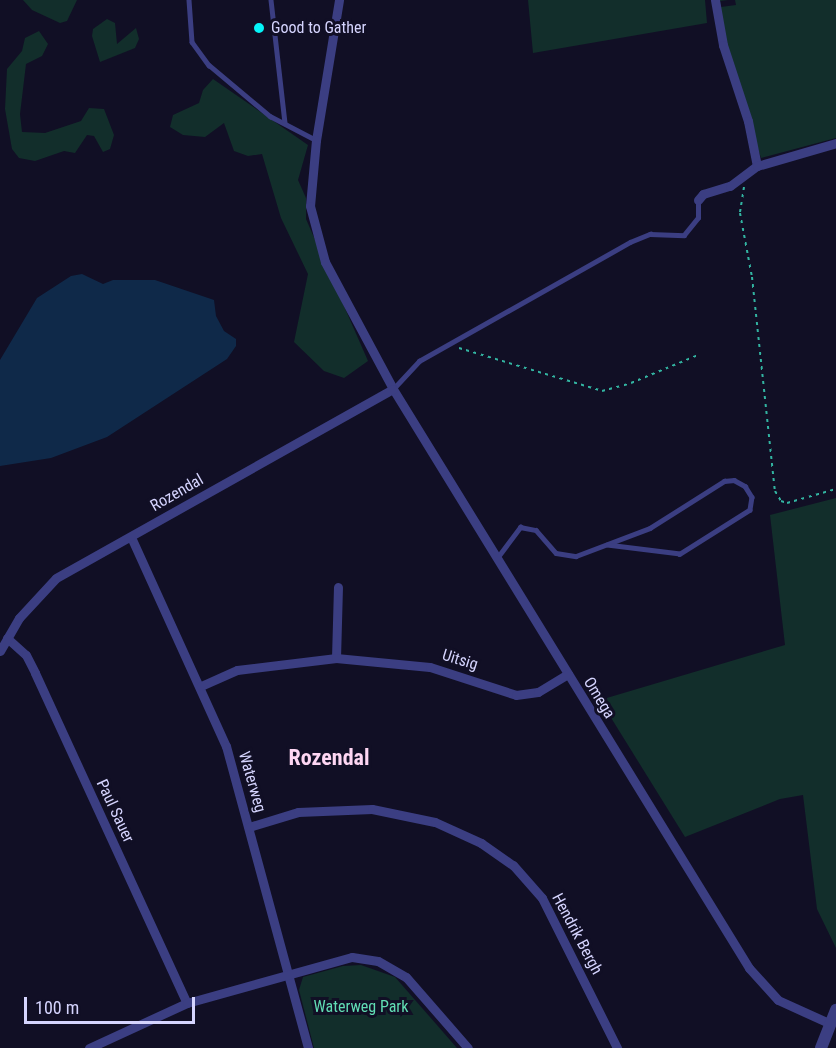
<!DOCTYPE html>
<style>
body{margin:0}
#map{position:relative;width:836px;height:1048px;overflow:hidden;background:#110f25;font-family:"Roboto Condensed",sans-serif}
div>[style]{position:absolute}
.green>*{inset:0;background:#122e2b}
.water>*{inset:0;background:#0f2949}
.path>*{height:2px;margin-top:-1px;transform-origin:0;background:repeating-linear-gradient(90deg,#32b4a1 0 3px,transparent 0 7.5px)}
.service>*{height:4.5px;margin:-2.25px;padding:0 2.25px;transform-origin:2.25px;border-radius:2.25px;background:#3b3e82}
.minor>*{height:9px;margin:-4.5px;padding:0 4.5px;transform-origin:4.5px;border-radius:4.5px;background:#3b3e82}
.tertiary>*{height:12px;margin:-6px;padding:0 6px;transform-origin:6px;border-radius:6px;background:#3b3e82}
.dots>*{width:16px;height:16px;translate:-50% -50%;box-sizing:border-box;border:3px solid #110f25;border-radius:50%}
span{translate:-50% -50%;white-space:nowrap;text-align:center;line-height:1.15;-webkit-text-stroke:6px #110f25;paint-order:stroke}
.poi-label{font-size:16px;color:#d5d4fe}
.left{translate:0 -50%;text-align:left}
.street-label{font-size:16px;color:#d5d4fe}
.park-label{font-size:16px;color:#61ddb4}
.district-label{font-size:22px;color:#fed6f3;font-weight:700}
.scale{position:absolute;left:24px;top:997px;width:171px;height:27px;box-sizing:border-box;border:3px solid #d5d4fe;border-top:0;padding-left:8px;font-size:18px;line-height:21px;white-space:nowrap;color:#d5d4fe;-webkit-text-stroke:4px #110f25;paint-order:stroke}
</style>
<div id="map">
<div class="green">
<i style="clip-path:polygon(23px 0,77px 0,67px 21px,60px 23px,32px 10px)"></i>
<i style="clip-path:polygon(528px 0,705px 0,707px 23px,533px 53px)"></i>
<i style="clip-path:polygon(719px 0,728px 0,720px 1px,721px 7px,736px 5px,735px 0,836px 0,836px 138px,761px 158px,723px 35px)"></i>
<i style="clip-path:polygon(107px 19px,115px 23px,117px 44px,136px 28px,139px 39px,135px 48px,100px 62px,92px 36px,93px 29px)"></i>
<i style="clip-path:polygon(39px 31px,48px 44px,42px 56px,26px 64px,20px 114px,22px 132px,45px 133px,81px 121px,89px 108px,104px 109px,114px 135px,110px 149px,103px 152px,94px 136px,87px 135px,75px 153px,64px 151px,35px 161px,19px 158px,12px 149px,5px 109px,7px 69px,22px 51px,25px 38px)"></i>
<i style="clip-path:polygon(213px 79px,308px 145px,298px 180px,306px 198px,306px 219px,368px 361px,344px 378px,324px 371px,294px 342px,308px 274px,281px 218px,262px 154px,248px 156px,234px 151px,224px 123px,205px 137px,183px 135px,170px 127px,173px 115px,199px 103px,203px 90px)"></i>
<i style="clip-path:polygon(836px 498px,836px 948px,817px 909px,803px 795px,780px 799px,685px 837px,600px 700px,785px 645px,770px 515px)"></i>
<i style="clip-path:polygon(361px 965px,395px 977px,457px 1048px,314px 1048px,299px 990px,303px 977px,343px 966px)"></i>
</div>
<div class="water">
<i style="clip-path:polygon(82px 274px,103px 284px,113px 280px,155px 280px,214px 300px,216px 316px,224px 331px,236px 339px,236px 346px,227px 359px,107px 437px,51px 458px,0 466px,0 360px,37px 298px,71px 276px)"></i>
</div>
<div class="path">
<i style="left:744px;top:187px;width:26px;rotate:99deg"></i>
<i style="left:740px;top:213px;width:65px;rotate:79.4deg"></i>
<i style="left:752px;top:277px;width:215px;rotate:83.9deg"></i>
<i style="left:775px;top:491px;width:12px;rotate:59deg"></i>
<i style="left:781px;top:501px;width:6px;rotate:18deg"></i>
<i style="left:787px;top:503px;width:51px;rotate:-15.9deg"></i>
<i style="left:459px;top:348px;width:149px;rotate:16.7deg"></i>
<i style="left:602px;top:391px;width:30px;rotate:-15deg"></i>
<i style="left:631px;top:383px;width:73px;rotate:-22.7deg"></i>
</div>
<div class="service">
<i style="left:189px;top:0;width:42px;rotate:85.9deg"></i>
<i style="left:192px;top:42px;width:29px;rotate:54deg"></i>
<i style="left:209px;top:65px;width:80px;rotate:39.9deg"></i>
<i style="left:270px;top:116px;width:52px;rotate:27.6deg"></i>
<i style="left:271px;top:0;width:124px;rotate:83.5deg"></i>
<i style="left:394px;top:388px;width:37px;rotate:-47deg"></i>
<i style="left:419px;top:361px;width:242px;rotate:-29.4deg"></i>
<i style="left:630px;top:242px;width:22px;rotate:-22deg"></i>
<i style="left:650px;top:234px;width:34px;rotate:2deg"></i>
<i style="left:684px;top:235px;width:22px;rotate:-51deg"></i>
<i style="left:698px;top:218px;width:18px;rotate:-90deg"></i>
<i style="left:497px;top:558px;width:39px;rotate:-53deg"></i>
<i style="left:520px;top:527px;width:16px;rotate:11deg"></i>
<i style="left:536px;top:530px;width:30px;rotate:49deg"></i>
<i style="left:556px;top:553px;width:20px;rotate:9deg"></i>
<i style="left:576px;top:556px;width:79px;rotate:-20.7deg"></i>
<i style="left:650px;top:528px;width:88px;rotate:-32.4deg"></i>
<i style="left:724px;top:481px;width:10px;rotate:-6deg"></i>
<i style="left:734px;top:480px;width:13px;rotate:29deg"></i>
<i style="left:745px;top:486px;width:13px;rotate:58deg"></i>
<i style="left:752px;top:497px;width:13px;rotate:99deg"></i>
<i style="left:750px;top:510px;width:83px;rotate:147.8deg"></i>
<i style="left:680px;top:554px;width:73px;rotate:-172.9deg"></i>
</div>
<div class="minor">
<i style="left:339px;top:0;width:142px;rotate:99.3deg"></i>
<i style="left:316px;top:140px;width:66px;rotate:95.2deg"></i>
<i style="left:310px;top:206px;width:58px;rotate:75deg"></i>
<i style="left:325px;top:262px;width:144px;rotate:61.8deg"></i>
<i style="left:393px;top:389px;width:680px;rotate:58.41deg"></i>
<i style="left:749px;top:968px;width:43px;rotate:47.8deg"></i>
<i style="left:778px;top:1000px;width:58px;rotate:24.4deg"></i>
<i style="left:715px;top:0;width:46px;rotate:79.9deg"></i>
<i style="left:723px;top:45px;width:80px;rotate:71.8deg"></i>
<i style="left:748px;top:121px;width:46px;rotate:78.7deg"></i>
<i style="left:698px;top:200px;width:8px;rotate:-50deg"></i>
<i style="left:703px;top:194px;width:28px;rotate:-17deg"></i>
<i style="left:730px;top:186px;width:34px;rotate:-37deg"></i>
<i style="left:757px;top:166px;width:82px;rotate:-16.2deg"></i>
<i style="left:131px;top:537px;width:230px;rotate:65.6deg"></i>
<i style="left:226px;top:746px;width:313px;rotate:74.8deg"></i>
<i style="left:7px;top:638px;width:25px;rotate:42deg"></i>
<i style="left:26px;top:655px;width:20px;rotate:63deg"></i>
<i style="left:35px;top:673px;width:363px;rotate:65.3deg"></i>
<i style="left:0;top:651px;width:38px;rotate:-60deg"></i>
<i style="left:19px;top:618px;width:54px;rotate:-47.2deg"></i>
<i style="left:56px;top:578px;width:386px;rotate:-29.3deg"></i>
<i style="left:336px;top:658px;width:71px;rotate:-88.4deg"></i>
<i style="left:201px;top:686px;width:39px;rotate:-24deg"></i>
<i style="left:237px;top:670px;width:100px;rotate:-6.9deg"></i>
<i style="left:336px;top:658px;width:94px;rotate:5.5deg"></i>
<i style="left:430px;top:667px;width:90px;rotate:18deg"></i>
<i style="left:516px;top:695px;width:22px;rotate:-8deg"></i>
<i style="left:538px;top:692px;width:35px;rotate:-31deg"></i>
<i style="left:249px;top:827px;width:51px;rotate:-17deg"></i>
<i style="left:298px;top:812px;width:74px;rotate:-2.3deg"></i>
<i style="left:372px;top:809px;width:64px;rotate:11.7deg"></i>
<i style="left:435px;top:822px;width:51px;rotate:24.5deg"></i>
<i style="left:481px;top:843px;width:39px;rotate:35deg"></i>
<i style="left:513px;top:865px;width:44px;rotate:48.7deg"></i>
<i style="left:542px;top:898px;width:168px;rotate:63.4deg"></i>
<i style="left:89px;top:1048px;width:108px;rotate:-24.7deg"></i>
<i style="left:187px;top:1003px;width:171px;rotate:-15.6deg"></i>
<i style="left:352px;top:957px;width:26px;rotate:9deg"></i>
<i style="left:378px;top:961px;width:32px;rotate:30deg"></i>
<i style="left:406px;top:977px;width:94px;rotate:48.9deg"></i>
</div>
<div class="tertiary">
<i style="left:821px;top:1048px;width:41px;rotate:-68.5deg"></i>
</div>
<div class="dots">
<i style="left:259px;top:28px;background:#05f4f8"></i>
</div>
<div class="poi-label">
<span class="left" style="left:271px;top:28px">Good to Gather</span>
</div>
<div class="street-label">
<span style="left:177px;top:493px;rotate:-30deg">Rozendal</span>
<span style="left:460px;top:660px;rotate:17deg">Uitsig</span>
<span style="left:599px;top:698px;rotate:59deg">Omega</span>
<span style="left:252px;top:782px;rotate:74deg">Waterweg</span>
<span style="left:115px;top:811px;rotate:65deg">Paul Sauer</span>
<span style="left:577px;top:934px;rotate:62deg">Hendrik Bergh</span>
</div>
<div class="park-label">
<span style="left:361px;top:1007px">Waterweg Park</span>
</div>
<div class="district-label">
<span style="left:329px;top:758px">Rozendal</span>
</div>
<div class="scale">100 m</div>
</div>
